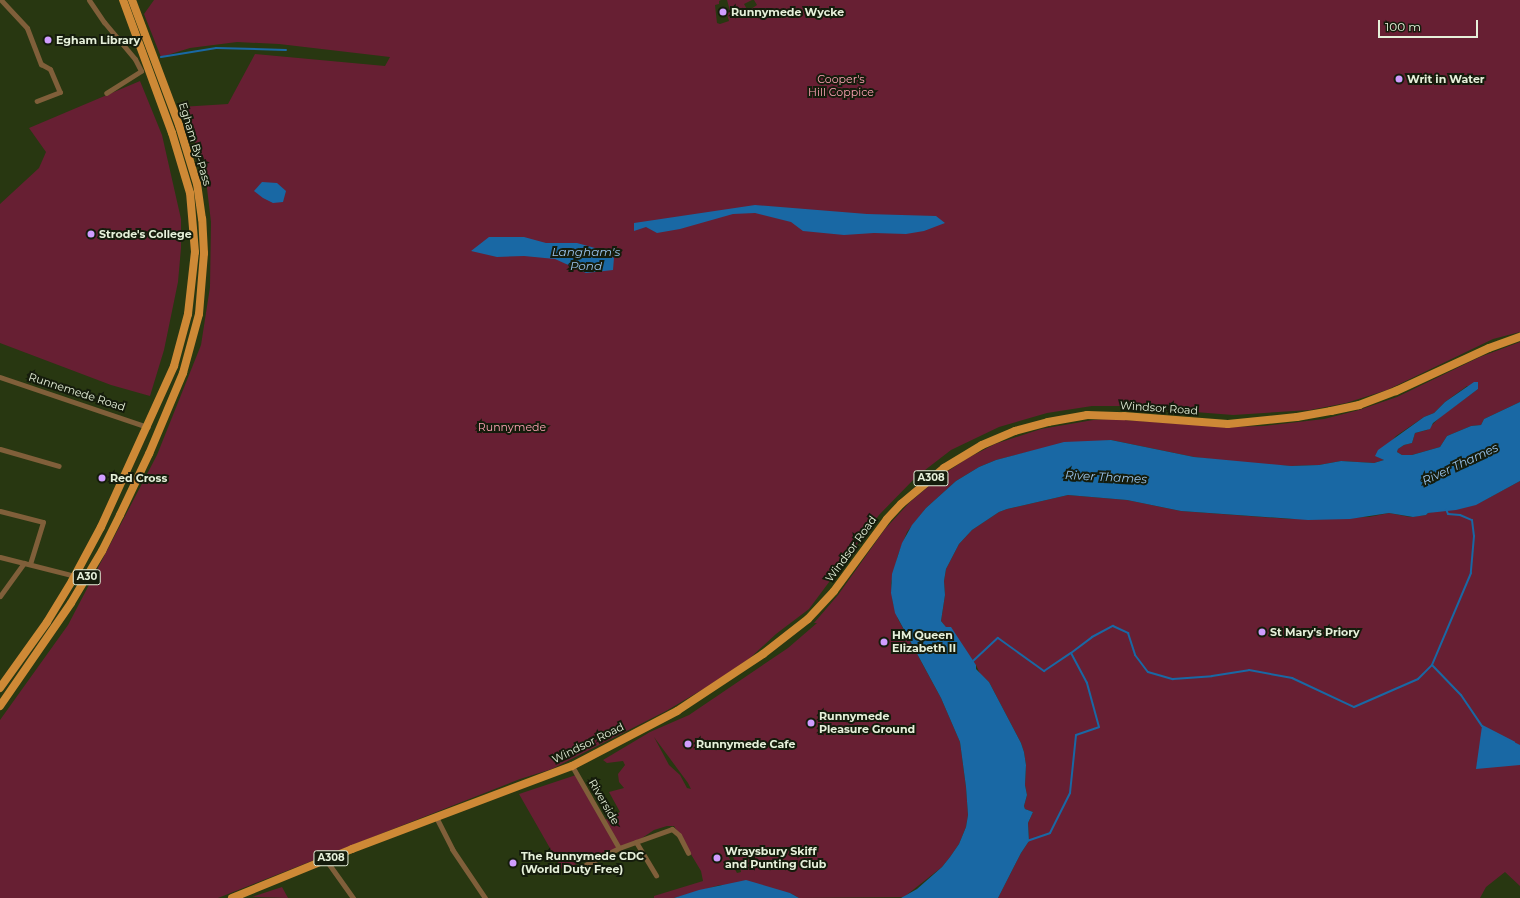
<!DOCTYPE html>
<style>
body{margin:0}
#map{position:relative;width:1520px;height:898px;overflow:hidden;background:#283711;font-family:Montserrat,sans-serif}
div>[style]{position:absolute}
.green>*{inset:0;background:#671f33}
.water>*{inset:0;background:#1968a4}
.stream>*{height:2px;margin:-1px;padding:0 1px;transform-origin:1px;border-radius:1px;background:#1968a4}
.minor>*{height:5px;margin:-2.5px;padding:0 2.5px;transform-origin:2.5px;border-radius:2.5px;background:#805f3a}
.primary>*{height:8px;margin:-4px;padding:0 4px;transform-origin:4px;border-radius:4px;background:#ce8936}
.dots>*{width:11px;height:11px;translate:-50% -50%;box-sizing:border-box;border:2px solid #151c0c;border-radius:50%}
span{translate:-50% -50%;white-space:nowrap;text-align:center;line-height:1.15;-webkit-text-stroke:4px #151c0c;paint-order:stroke}
.shield-label span{padding:1px 3px;background:#151c0c;border:1px solid;border-radius:3px;-webkit-text-stroke-width:0}
.shield-label{font-size:10px;color:#e6f0da;font-weight:700}
.poi-label{font-size:11px;color:#e6f0da;font-weight:700}
.left{translate:0 -50%;text-align:left}
.park-label{font-size:11px;color:#fca3b4}
.street-label{font-size:11px;color:#e6f0da}
.water-label{font-size:12px;color:#99c3eb;font-style:italic}
.scale{position:absolute;left:1378px;top:20px;width:100px;height:18px;box-sizing:border-box;border:2px solid #e6f0da;border-top:0;padding-left:5px;font-size:12px;line-height:14px;white-space:nowrap;color:#e6f0da;-webkit-text-stroke:3px #151c0c;paint-order:stroke}
</style>
<div id="map">
<div class="green">
<i style="clip-path:polygon(154px 0,721px 0,719px 1px,719px 4px,715px 5px,717px 23px,720px 24px,729px 21px,727px 14px,730px 11px,727px 0,752px 0,744px 4px,748px 11px,757px 5px,754px 0,1520px 0,1520px 332px,1493px 339px,1387px 390px,1346px 403px,1310px 410px,1233px 415px,1119px 406px,1092px 406px,1047px 413px,999px 427px,951px 450px,916px 477px,879px 515px,809px 609px,776px 634px,750px 658px,705px 688px,666px 711px,552px 769px,520px 779px,218px 898px,0 898px,0 720px,68px 625px,157px 455px,201px 345px,210px 287px,211px 222px,204px 163px,180px 107px,228px 104px,255px 54px,385px 66px,390px 57px,279px 44px,237px 42px,190px 48px,161px 57px,144px 14px)"></i>
<i style="clip-path:polygon(140px 81px,162px 135px,181px 219px,181px 248px,178px 282px,164px 350px,150px 396px,111px 385px,0 343px,0 204px,39px 168px,46px 152px,29px 128px)"></i>
<i style="clip-path:polygon(evenodd,1520px 342px,1520px 402px,1484px 419px,1481px 425px,1471px 426px,1447px 436px,1440px 447px,1412px 455px,1402px 455px,1397px 452px,1398px 449px,1404px 445px,1412px 443px,1415px 433px,1427px 430px,1440px 417px,1478px 389px,1467px 386px,1445px 402px,1434px 413px,1424px 417px,1396px 436px,1378px 457px,1384px 460px,1374px 463px,1341px 461px,1319px 465px,1291px 466px,1242px 463px,1194px 457px,1111px 440px,1028px 452px,996px 460px,979px 467px,956px 481px,926px 508px,907px 532px,898px 555px,891px 583px,893px 603px,898px 619px,941px 698px,960px 742px,966px 787px,968px 815px,966px 827px,959px 844px,950px 857px,942px 867px,904px 897px,799px 898px,790px 893px,720px 885px,674px 898px,654px 898px,654px 896px,703px 881px,701px 871px,674px 826px,667px 826px,654px 830px,636px 842px,598px 857px,592px 856px,563px 871px,519px 794px,576px 775px,603px 821px,620px 812px,609px 792px,624px 788px,619px 782px,618px 774px,625px 765px,623px 761px,607px 763px,603px 760px,650px 732px,689px 715px,788px 648px,817px 623px,814px 623px,838px 595px,885px 529px,909px 503px,942px 475px,968px 458px,995px 444px,1041px 429px,1093px 420px,1110px 419px,1228px 427px,1264px 426px,1324px 419px,1359px 410px,1397px 397px,1480px 357px,1520px 342px,654px 737px,688px 783px,691px 789px,687px 788px,680px 775px,669px 765px,654px 737px,1520px 342px,727px 847px,741px 871px,741px 872px,737px 873px,724px 848px,727px 847px)"></i>
<i style="clip-path:polygon(1520px 481px,1520px 886px,1505px 872px,1486px 887px,1480px 898px,998px 898px,1021px 853px,1029px 841px,1028px 823px,1033px 812px,1025px 809px,1024px 806px,1027px 795px,1025px 785px,1026px 765px,1024px 752px,1021px 743px,989px 682px,980px 674px,976px 665px,941px 621px,945px 595px,944px 581px,946px 569px,959px 544px,972px 530px,999px 512px,1007px 509px,1068px 495px,1127px 500px,1181px 511px,1290px 519px,1369px 517px,1389px 513px,1410px 517px,1426px 515px,1428px 513px,1481px 502px)"></i>
<i style="clip-path:polygon(282px 887px,288px 898px,252px 897px)"></i>
</div>
<div class="water">
<i style="clip-path:polygon(262px 182px,277px 183px,286px 191px,283px 202px,273px 203px,263px 198px,254px 191px)"></i>
<i style="clip-path:polygon(755px 205px,867px 214px,936px 216px,945px 223px,924px 231px,906px 234px,874px 233px,844px 235px,803px 231px,791px 222px,755px 213px,733px 214px,680px 229px,657px 233px,646px 227px,634px 231px,634px 223px)"></i>
<i style="clip-path:polygon(489px 237px,524px 237px,546px 243px,577px 243px,595px 248px,614px 258px,613px 270px,586px 273px,555px 259px,524px 256px,497px 257px,471px 251px)"></i>
<i style="clip-path:polygon(1474px 382px,1478px 382px,1478px 389px,1433px 423px,1430px 429px,1415px 433px,1412px 443px,1404px 445px,1398px 449px,1397px 452px,1402px 455px,1412px 455px,1440px 447px,1447px 436px,1471px 426px,1481px 425px,1484px 419px,1520px 402px,1520px 481px,1476px 505px,1456px 510px,1428px 513px,1426px 515px,1413px 517px,1389px 513px,1350px 519px,1308px 520px,1181px 511px,1127px 500px,1068px 495px,1007px 509px,999px 512px,972px 530px,959px 544px,946px 569px,944px 581px,945px 595px,941px 621px,946px 627px,951px 627px,976px 665px,976px 669px,989px 682px,1021px 743px,1024px 752px,1026px 765px,1025px 785px,1027px 795px,1024px 806px,1025px 809px,1033px 812px,1028px 823px,1029px 841px,1021px 853px,998px 898px,901px 898px,917px 889px,942px 867px,950px 857px,959px 844px,966px 827px,968px 815px,966px 787px,960px 742px,941px 698px,895px 613px,891px 593px,892px 574px,902px 543px,912px 525px,926px 508px,956px 481px,979px 467px,996px 460px,1064px 442px,1111px 440px,1194px 457px,1291px 466px,1319px 465px,1341px 461px,1374px 463px,1384px 460px,1375px 456px,1378px 450px,1424px 417px,1434px 413px,1445px 402px)"></i>
<i style="clip-path:polygon(1482px 726px,1520px 745px,1520px 765px,1476px 769px)"></i>
<i style="clip-path:polygon(746px 880px,790px 893px,799px 898px,674px 898px,699px 890px)"></i>
</div>
<div class="stream">
<i style="left:161px;top:57px;width:56px;rotate:-9.3deg"></i>
<i style="left:216px;top:48px;width:70px;rotate:1.6deg"></i>
<i style="left:1446px;top:509px;width:5px;rotate:68deg"></i>
<i style="left:1448px;top:514px;width:12px;rotate:5deg"></i>
<i style="left:1460px;top:515px;width:13px;rotate:23deg"></i>
<i style="left:1472px;top:520px;width:16px;rotate:83deg"></i>
<i style="left:1474px;top:536px;width:37px;rotate:95deg"></i>
<i style="left:1471px;top:573px;width:100px;rotate:113deg"></i>
<i style="left:1432px;top:665px;width:42px;rotate:46deg"></i>
<i style="left:1461px;top:695px;width:37px;rotate:56deg"></i>
<i style="left:1482px;top:726px;width:36px;rotate:27deg"></i>
<i style="left:973px;top:661px;width:34px;rotate:-43deg"></i>
<i style="left:998px;top:638px;width:57px;rotate:35.7deg"></i>
<i style="left:1044px;top:671px;width:32px;rotate:-34deg"></i>
<i style="left:1071px;top:653px;width:26px;rotate:-37deg"></i>
<i style="left:1092px;top:637px;width:24px;rotate:-28deg"></i>
<i style="left:1113px;top:626px;width:17px;rotate:25deg"></i>
<i style="left:1128px;top:633px;width:23px;rotate:72deg"></i>
<i style="left:1135px;top:655px;width:21px;rotate:53deg"></i>
<i style="left:1148px;top:672px;width:26px;rotate:16deg"></i>
<i style="left:1173px;top:679px;width:39px;rotate:-4deg"></i>
<i style="left:1212px;top:676px;width:37px;rotate:-9deg"></i>
<i style="left:1249px;top:670px;width:44px;rotate:10.5deg"></i>
<i style="left:1292px;top:678px;width:68px;rotate:25.1deg"></i>
<i style="left:1354px;top:707px;width:70px;rotate:-23.6deg"></i>
<i style="left:1418px;top:679px;width:20px;rotate:-45deg"></i>
<i style="left:1027px;top:841px;width:24px;rotate:-19deg"></i>
<i style="left:1050px;top:833px;width:45px;rotate:-63.4deg"></i>
<i style="left:1070px;top:793px;width:58px;rotate:-84.1deg"></i>
<i style="left:1076px;top:735px;width:24px;rotate:-19deg"></i>
<i style="left:1099px;top:727px;width:46px;rotate:-105.3deg"></i>
<i style="left:1087px;top:683px;width:34px;rotate:-118deg"></i>
</div>
<div class="minor">
<i style="left:1px;top:0;width:38px;rotate:47deg"></i>
<i style="left:27px;top:28px;width:39px;rotate:69deg"></i>
<i style="left:41px;top:64px;width:10px;rotate:29deg"></i>
<i style="left:50px;top:69px;width:25px;rotate:67deg"></i>
<i style="left:60px;top:92px;width:25px;rotate:159deg"></i>
<i style="left:89px;top:0;width:27px;rotate:56deg"></i>
<i style="left:104px;top:22px;width:48px;rotate:50deg"></i>
<i style="left:135px;top:59px;width:13px;rotate:63deg"></i>
<i style="left:141px;top:71px;width:41px;rotate:147.8deg"></i>
<i style="left:0;top:377px;width:156px;rotate:18.7deg"></i>
<i style="left:0;top:449px;width:61px;rotate:16.1deg"></i>
<i style="left:0;top:511px;width:44px;rotate:14.3deg"></i>
<i style="left:43px;top:522px;width:44px;rotate:107.2deg"></i>
<i style="left:0;top:557px;width:77px;rotate:14.2deg"></i>
<i style="left:0;top:596px;width:41px;rotate:-54deg"></i>
<i style="left:572px;top:766px;width:95px;rotate:60.2deg"></i>
<i style="left:619px;top:848px;width:56px;rotate:-19.7deg"></i>
<i style="left:672px;top:829px;width:9px;rotate:41deg"></i>
<i style="left:679px;top:835px;width:20px;rotate:63deg"></i>
<i style="left:436px;top:817px;width:36px;rotate:63deg"></i>
<i style="left:452px;top:849px;width:59px;rotate:56deg"></i>
<i style="left:636px;top:842px;width:39px;rotate:59deg"></i>
<i style="left:326px;top:860px;width:47px;rotate:54.6deg"></i>
<i style="left:573px;top:871px;width:51px;rotate:-26.6deg"></i>
</div>
<div class="primary">
<i style="left:0;top:688px;width:81px;rotate:-54.5deg"></i>
<i style="left:47px;top:622px;width:48px;rotate:-58.6deg"></i>
<i style="left:72px;top:581px;width:61px;rotate:-61.8deg"></i>
<i style="left:101px;top:527px;width:177px;rotate:-65.6deg"></i>
<i style="left:174px;top:366px;width:54px;rotate:-74.9deg"></i>
<i style="left:188px;top:314px;width:62px;rotate:-83.6deg"></i>
<i style="left:195px;top:252px;width:59px;rotate:-94.8deg"></i>
<i style="left:190px;top:193px;width:63px;rotate:-106.7deg"></i>
<i style="left:172px;top:133px;width:142px;rotate:-110.2deg"></i>
<i style="left:0;top:706px;width:125px;rotate:-55.4deg"></i>
<i style="left:71px;top:603px;width:61px;rotate:-59.2deg"></i>
<i style="left:102px;top:551px;width:40px;rotate:-63.4deg"></i>
<i style="left:120px;top:515px;width:68px;rotate:-64.6deg"></i>
<i style="left:149px;top:454px;width:88px;rotate:-67.2deg"></i>
<i style="left:183px;top:373px;width:61px;rotate:-74.8deg"></i>
<i style="left:199px;top:314px;width:61px;rotate:-85.3deg"></i>
<i style="left:204px;top:253px;width:34px;rotate:-93deg"></i>
<i style="left:202px;top:219px;width:35px;rotate:-98deg"></i>
<i style="left:197px;top:184px;width:62px;rotate:-107deg"></i>
<i style="left:179px;top:125px;width:134px;rotate:-110.6deg"></i>
<i style="left:232px;top:898px;width:130px;rotate:-22.2deg"></i>
<i style="left:352px;top:849px;width:235px;rotate:-20.7deg"></i>
<i style="left:572px;top:766px;width:119px;rotate:-27.6deg"></i>
<i style="left:677px;top:711px;width:103px;rotate:-33.5deg"></i>
<i style="left:763px;top:654px;width:57px;rotate:-37.9deg"></i>
<i style="left:808px;top:619px;width:38px;rotate:-47deg"></i>
<i style="left:834px;top:591px;width:89px;rotate:-53.6deg"></i>
<i style="left:887px;top:519px;width:21px;rotate:-47deg"></i>
<i style="left:901px;top:504px;width:56px;rotate:-39.9deg"></i>
<i style="left:944px;top:468px;width:44px;rotate:-31.2deg"></i>
<i style="left:982px;top:445px;width:36px;rotate:-23deg"></i>
<i style="left:1015px;top:431px;width:34px;rotate:-15deg"></i>
<i style="left:1048px;top:422px;width:40px;rotate:-10deg"></i>
<i style="left:1087px;top:415px;width:37px;rotate:2deg"></i>
<i style="left:1124px;top:416px;width:104px;rotate:4.4deg"></i>
<i style="left:1228px;top:424px;width:69px;rotate:-5.8deg"></i>
<i style="left:1297px;top:417px;width:35px;rotate:-10deg"></i>
<i style="left:1331px;top:411px;width:29px;rotate:-12deg"></i>
<i style="left:1359px;top:405px;width:40px;rotate:-21deg"></i>
<i style="left:1396px;top:391px;width:102px;rotate:-24.8deg"></i>
<i style="left:1489px;top:348px;width:33px;rotate:-20deg"></i>
</div>
<div class="dots">
<i style="left:723px;top:12px;background:#d09dff"></i>
<i style="left:48px;top:40px;background:#d09dff"></i>
<i style="left:1399px;top:79px;background:#d09dff"></i>
<i style="left:91px;top:234px;background:#d09dff"></i>
<i style="left:102px;top:478px;background:#d09dff"></i>
<i style="left:1262px;top:632px;background:#d09dff"></i>
<i style="left:884px;top:642px;background:#d09dff"></i>
<i style="left:811px;top:723px;background:#d09dff"></i>
<i style="left:688px;top:744px;background:#d09dff"></i>
<i style="left:717px;top:858px;background:#d09dff"></i>
<i style="left:513px;top:863px;background:#d09dff"></i>
</div>
<div class="shield-label">
<span style="left:931px;top:478px">A308</span>
<span style="left:87px;top:577px">A30</span>
<span style="left:331px;top:858px">A308</span>
</div>
<div class="poi-label">
<span class="left" style="left:731px;top:12px">Runnymede Wycke</span>
<span class="left" style="left:56px;top:40px">Egham Library</span>
<span class="left" style="left:1407px;top:79px">Writ in Water</span>
<span class="left" style="left:99px;top:234px">Strode's College</span>
<span class="left" style="left:110px;top:478px">Red Cross</span>
<span class="left" style="left:1270px;top:632px">St Mary's Priory</span>
<span class="left" style="left:892px;top:642px">HM Queen<br>Elizabeth II</span>
<span class="left" style="left:819px;top:723px">Runnymede<br>Pleasure Ground</span>
<span class="left" style="left:696px;top:744px">Runnymede Cafe</span>
<span class="left" style="left:725px;top:858px">Wraysbury Skiff<br>and Punting Club</span>
<span class="left" style="left:521px;top:863px">The Runnymede CDC<br>(World Duty Free)</span>
</div>
<div class="park-label">
<span style="left:841px;top:86px">Cooper's<br>Hill Coppice</span>
<span style="left:512px;top:427px">Runnymede</span>
</div>
<div class="street-label">
<span style="left:195px;top:144px;rotate:73deg">Egham By-Pass</span>
<span style="left:77px;top:392px;rotate:18deg">Runnemede Road</span>
<span style="left:1159px;top:408px;rotate:4deg">Windsor Road</span>
<span style="left:851px;top:549px;rotate:-54deg">Windsor Road</span>
<span style="left:588px;top:743px;rotate:-26deg">Windsor Road</span>
<span style="left:604px;top:802px;rotate:60deg">Riverside</span>
</div>
<div class="water-label">
<span style="left:586px;top:259px">Langham's<br>Pond</span>
<span style="left:1460px;top:464px;rotate:-25deg">River Thames</span>
<span style="left:1106px;top:477px;rotate:3deg">River Thames</span>
</div>
<div class="scale">100 m</div>
</div>
